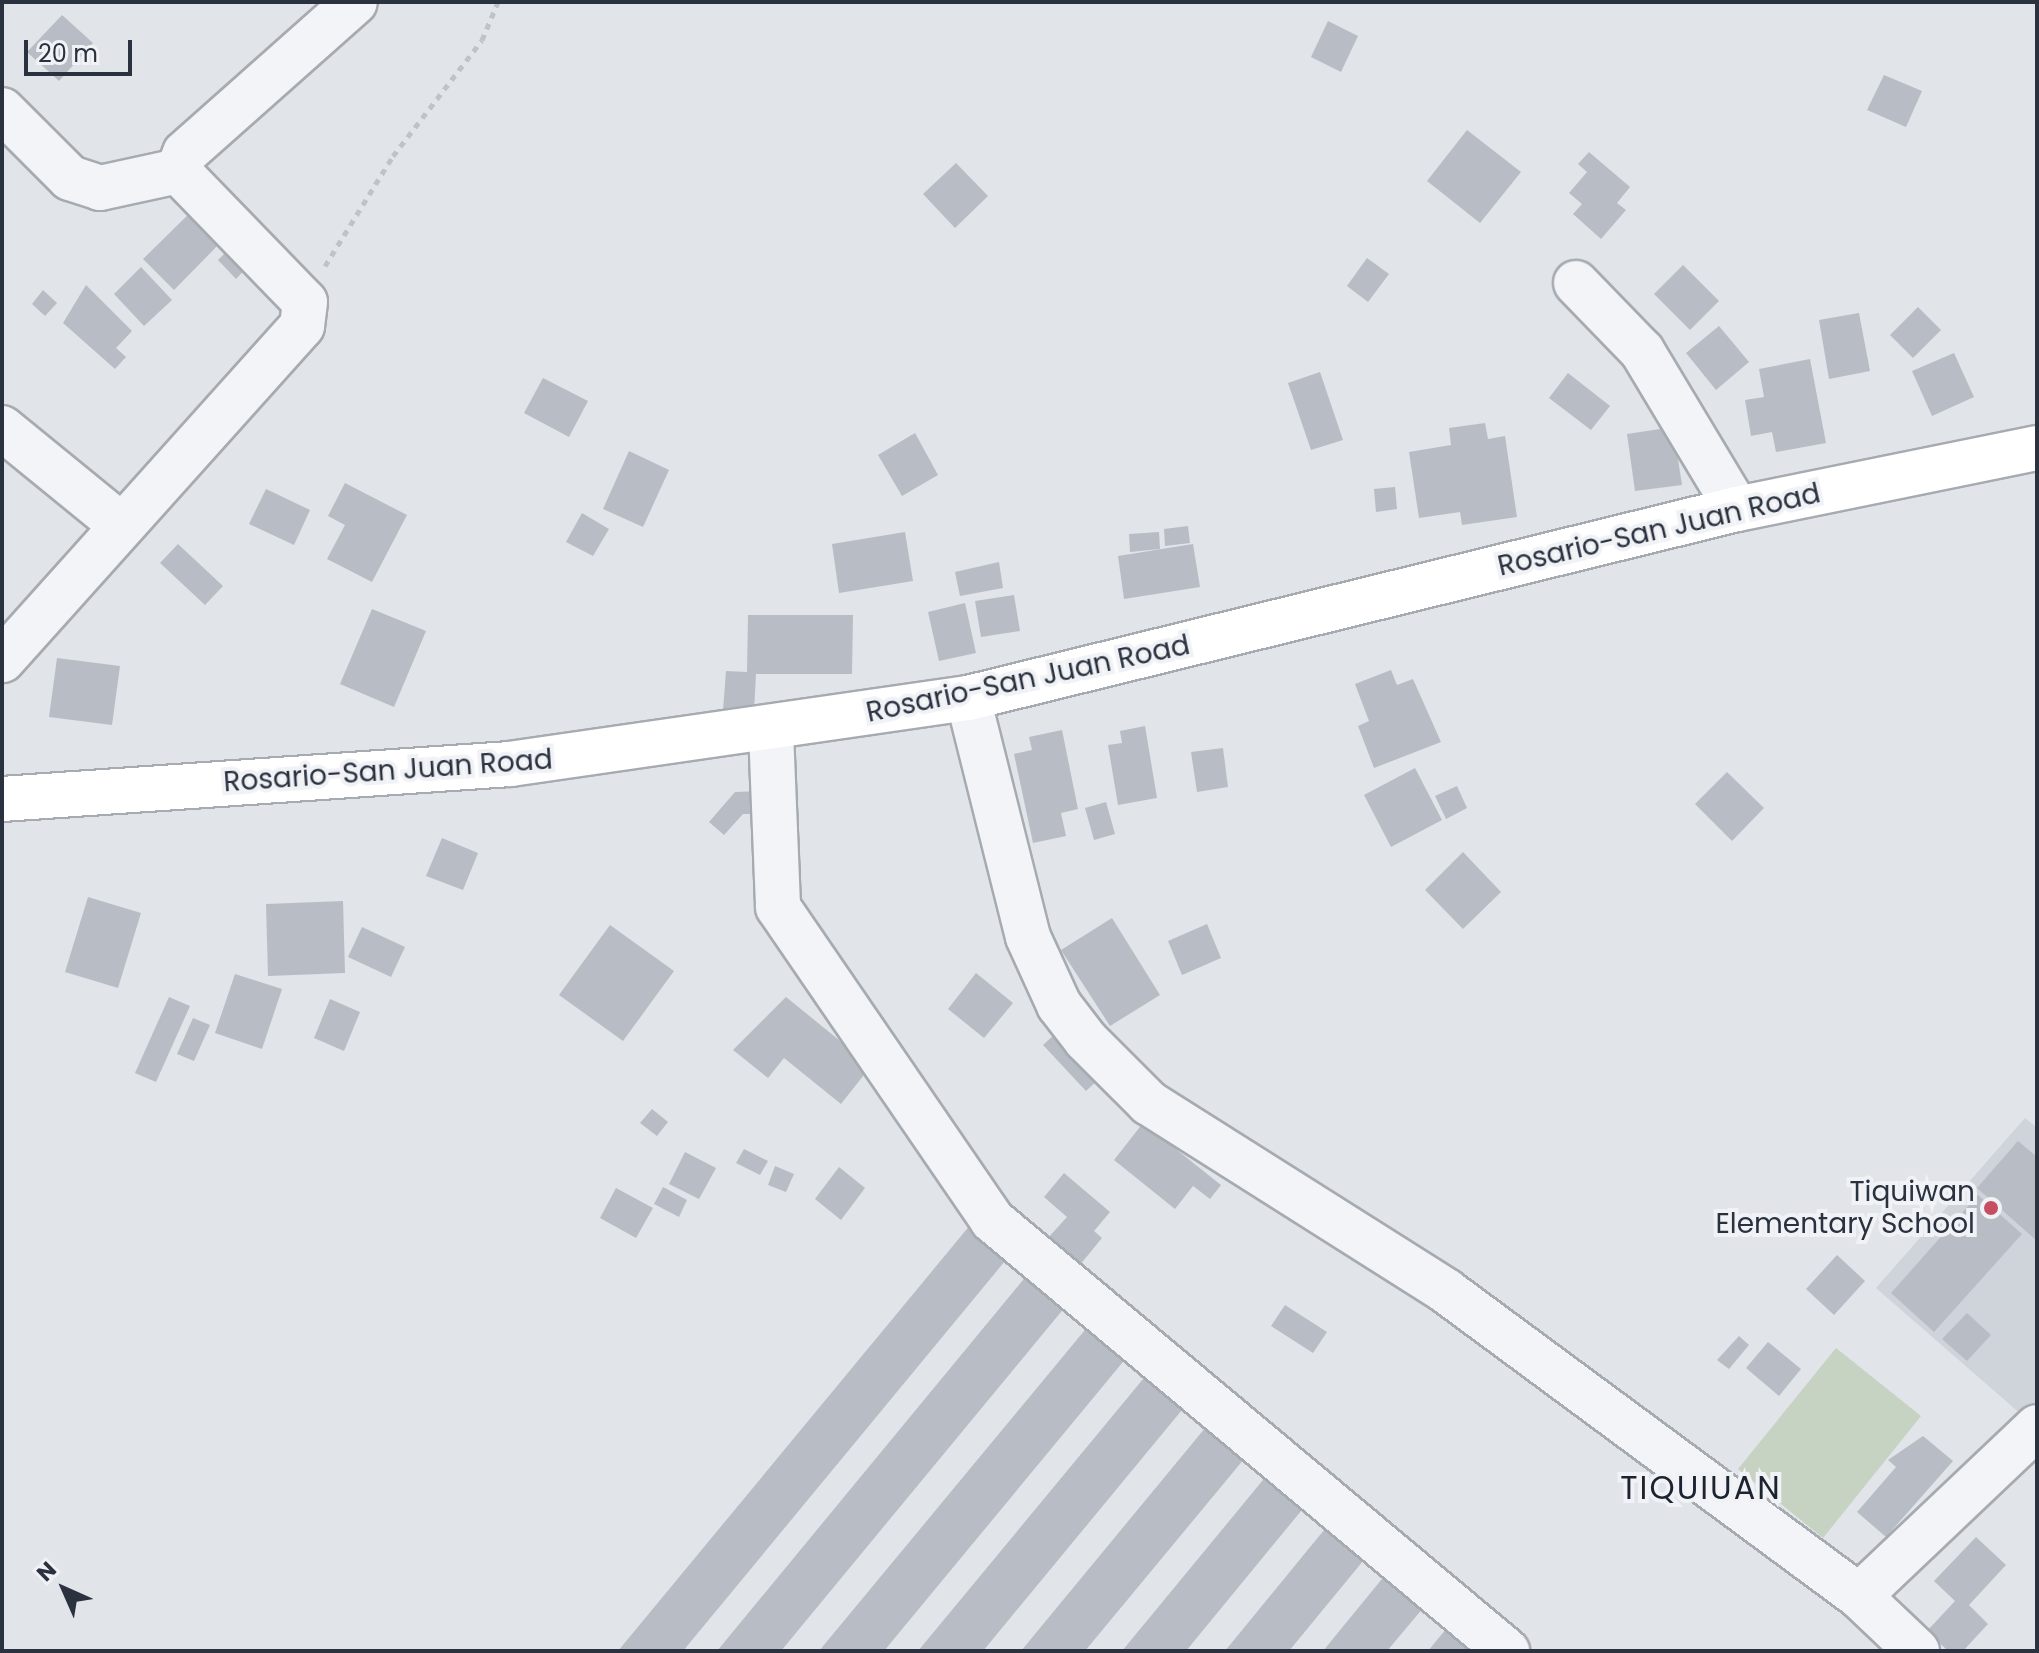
<!DOCTYPE html>
<style>
body{margin:0}
#map{position:relative;width:2039px;height:1653px;overflow:hidden;background:#e1e4e8;font-family:Poppins,sans-serif}
div>[style]{position:absolute}
.built>*{inset:0;background:#cfd3da}
.green>*{inset:0;background:#c6d2c2}
.building>*{inset:0;background:#b8bdc5}
.path>*{height:5px;margin-top:-2.5px;transform-origin:0;background:repeating-linear-gradient(90deg,#bfc2c7 0 6px,transparent 0 12px)}
.roads{filter:drop-shadow(2px 0 #a6abb2) drop-shadow(-2px 0 #a6abb2) drop-shadow(0 2px #a6abb2) drop-shadow(0 -2px #a6abb2)}
.minor>*{height:44px;margin:-22px;padding:0 22px;transform-origin:22px;border-radius:22px;background:#f3f4f7}
.major>*{height:44px;margin:-22px;padding:0 22px;transform-origin:22px;border-radius:22px;background:#fff}
.dots>*{width:22px;height:22px;translate:-50% -50%;box-sizing:border-box;border:4px solid #f0f2f6;border-radius:50%}
span{translate:-50% -50%;white-space:nowrap;text-align:center;line-height:1.15;-webkit-text-stroke:8px #f0f2f6;paint-order:stroke}
.street-label{font-size:28px;color:#2a323f}
.poi-label{font-size:28px;color:#2a323f}
.right{translate:-100% -50%;text-align:right}
.quarter-label{font-size:32px;color:#1c2330;letter-spacing:2px}
.frame{position:absolute;inset:0;border:4px solid #2a323f;pointer-events:none}
.north{position:absolute;left:24px;top:1549px;width:80px;height:80px;-webkit-text-stroke:6px #f0f2f6;paint-order:stroke;rotate:315deg;font-size:22px;font-weight:700;line-height:32px;text-align:center;color:#2a323f}
.north::after{content:'';display:block;margin:auto;width:28px;height:36px;background:#2a323f;clip-path:polygon(50% 0,100% 100%,50% 72%,0 100%)}
.scale{position:absolute;left:24px;top:40px;width:108px;height:36px;box-sizing:border-box;border:4px solid #2a323f;border-top:0;padding-left:10px;font-size:24px;line-height:28px;white-space:nowrap;color:#2a323f;-webkit-text-stroke:6px #f0f2f6;paint-order:stroke}
</style>
<div id="map">
<div class="built">
<i style="clip-path:polygon(2025px 1118px,2037px 1128px,2037px 1428px,1876px 1288px)"></i>
</div>
<div class="green">
<i style="clip-path:polygon(1836px 1348px,1921px 1416px,1823px 1538px,1738px 1469px)"></i>
</div>
<div class="building">
<i style="clip-path:polygon(62px 15px,93px 43px,59px 81px,27px 52px)"></i>
<i style="clip-path:polygon(1328px 21px,1358px 36px,1341px 72px,1311px 57px)"></i>
<i style="clip-path:polygon(1884px 75px,1922px 91px,1906px 127px,1867px 110px)"></i>
<i style="clip-path:polygon(1467px 130px,1521px 172px,1480px 223px,1427px 181px)"></i>
<i style="clip-path:polygon(1589px 152px,1630px 187px,1617px 203px,1626px 210px,1601px 239px,1573px 214px,1582px 204px,1569px 193px,1587px 172px,1578px 164px)"></i>
<i style="clip-path:polygon(956px 163px,988px 196px,955px 228px,923px 194px)"></i>
<i style="clip-path:polygon(198px 205px,228px 235px,174px 290px,143px 259px)"></i>
<i style="clip-path:polygon(237px 241px,256px 258px,236px 279px,218px 260px)"></i>
<i style="clip-path:polygon(1367px 258px,1389px 274px,1368px 302px,1347px 286px)"></i>
<i style="clip-path:polygon(1683px 265px,1719px 301px,1690px 330px,1654px 294px)"></i>
<i style="clip-path:polygon(141px 267px,172px 300px,144px 326px,114px 294px)"></i>
<i style="clip-path:polygon(86px 285px,132px 331px,116px 348px,126px 357px,115px 369px,63px 323px)"></i>
<i style="clip-path:polygon(43px 290px,57px 303px,45px 316px,32px 304px)"></i>
<i style="clip-path:polygon(1918px 307px,1941px 330px,1913px 358px,1890px 335px)"></i>
<i style="clip-path:polygon(1859px 313px,1870px 371px,1829px 379px,1819px 320px)"></i>
<i style="clip-path:polygon(1719px 326px,1749px 362px,1716px 390px,1686px 353px)"></i>
<i style="clip-path:polygon(1954px 353px,1974px 397px,1932px 416px,1912px 371px)"></i>
<i style="clip-path:polygon(1810px 359px,1826px 443px,1776px 452px,1772px 432px,1751px 436px,1745px 400px,1764px 397px,1759px 369px)"></i>
<i style="clip-path:polygon(1320px 372px,1343px 440px,1311px 450px,1288px 383px)"></i>
<i style="clip-path:polygon(1568px 373px,1610px 406px,1591px 430px,1549px 398px)"></i>
<i style="clip-path:polygon(543px 378px,588px 401px,569px 437px,524px 413px)"></i>
<i style="clip-path:polygon(1485px 423px,1488px 439px,1505px 436px,1517px 517px,1462px 525px,1460px 512px,1419px 518px,1409px 452px,1451px 445px,1449px 428px)"></i>
<i style="clip-path:polygon(1673px 427px,1682px 485px,1635px 491px,1627px 434px)"></i>
<i style="clip-path:polygon(915px 433px,938px 475px,902px 496px,878px 455px)"></i>
<i style="clip-path:polygon(629px 451px,669px 470px,643px 527px,603px 509px)"></i>
<i style="clip-path:polygon(345px 483px,407px 515px,372px 582px,327px 559px,345px 525px,328px 516px)"></i>
<i style="clip-path:polygon(1395px 487px,1397px 509px,1376px 512px,1374px 489px)"></i>
<i style="clip-path:polygon(266px 489px,310px 510px,294px 545px,249px 524px)"></i>
<i style="clip-path:polygon(582px 513px,609px 529px,593px 556px,566px 542px)"></i>
<i style="clip-path:polygon(1188px 526px,1190px 543px,1165px 546px,1164px 529px)"></i>
<i style="clip-path:polygon(905px 532px,913px 581px,839px 593px,832px 544px)"></i>
<i style="clip-path:polygon(1159px 532px,1160px 549px,1130px 552px,1129px 534px)"></i>
<i style="clip-path:polygon(178px 544px,223px 586px,205px 605px,160px 563px)"></i>
<i style="clip-path:polygon(1193px 544px,1200px 587px,1124px 599px,1118px 556px)"></i>
<i style="clip-path:polygon(999px 562px,1003px 588px,960px 596px,955px 572px)"></i>
<i style="clip-path:polygon(1014px 595px,1020px 631px,981px 637px,975px 601px)"></i>
<i style="clip-path:polygon(965px 603px,976px 653px,939px 661px,928px 612px)"></i>
<i style="clip-path:polygon(372px 609px,426px 631px,394px 707px,340px 684px)"></i>
<i style="clip-path:polygon(748px 615px,853px 615px,852px 674px,756px 674px,754px 712px,723px 710px,726px 671px,747px 672px)"></i>
<i style="clip-path:polygon(57px 658px,120px 666px,112px 725px,49px 717px)"></i>
<i style="clip-path:polygon(1391px 670px,1397px 685px,1413px 679px,1441px 742px,1374px 768px,1358px 726px,1369px 721px,1355px 684px)"></i>
<i style="clip-path:polygon(1145px 726px,1157px 798px,1118px 805px,1108px 745px,1122px 743px,1120px 731px)"></i>
<i style="clip-path:polygon(1062px 730px,1078px 809px,1061px 813px,1066px 836px,1033px 843px,1014px 754px,1032px 750px,1029px 737px)"></i>
<i style="clip-path:polygon(1223px 748px,1228px 787px,1197px 792px,1191px 752px)"></i>
<i style="clip-path:polygon(1415px 768px,1442px 820px,1391px 847px,1364px 795px)"></i>
<i style="clip-path:polygon(1727px 772px,1764px 808px,1732px 841px,1695px 804px)"></i>
<i style="clip-path:polygon(1457px 786px,1467px 808px,1446px 819px,1435px 796px)"></i>
<i style="clip-path:polygon(763px 791px,762px 814px,743px 814px,724px 835px,709px 822px,735px 792px)"></i>
<i style="clip-path:polygon(1106px 802px,1115px 834px,1094px 840px,1085px 808px)"></i>
<i style="clip-path:polygon(442px 838px,478px 853px,463px 890px,426px 876px)"></i>
<i style="clip-path:polygon(1463px 852px,1501px 892px,1463px 929px,1425px 890px)"></i>
<i style="clip-path:polygon(88px 897px,141px 913px,118px 988px,65px 972px)"></i>
<i style="clip-path:polygon(343px 901px,345px 973px,268px 976px,266px 904px)"></i>
<i style="clip-path:polygon(1112px 918px,1160px 995px,1110px 1026px,1061px 950px)"></i>
<i style="clip-path:polygon(1207px 924px,1221px 958px,1182px 975px,1168px 941px)"></i>
<i style="clip-path:polygon(610px 925px,674px 971px,623px 1041px,559px 995px)"></i>
<i style="clip-path:polygon(362px 927px,405px 947px,391px 977px,348px 957px)"></i>
<i style="clip-path:polygon(976px 973px,1013px 1003px,984px 1038px,948px 1009px)"></i>
<i style="clip-path:polygon(235px 974px,282px 989px,262px 1049px,215px 1033px)"></i>
<i style="clip-path:polygon(169px 997px,190px 1006px,156px 1082px,135px 1073px)"></i>
<i style="clip-path:polygon(786px 997px,871px 1066px,841px 1104px,784px 1058px,768px 1078px,733px 1050px)"></i>
<i style="clip-path:polygon(330px 999px,360px 1012px,344px 1051px,314px 1038px)"></i>
<i style="clip-path:polygon(193px 1018px,210px 1025px,194px 1061px,177px 1054px)"></i>
<i style="clip-path:polygon(1055px 1034px,1098px 1080px,1086px 1091px,1043px 1045px)"></i>
<i style="clip-path:polygon(652px 1109px,668px 1122px,657px 1136px,640px 1123px)"></i>
<i style="clip-path:polygon(1143px 1123px,1221px 1185px,1210px 1199px,1193px 1186px,1175px 1209px,1114px 1160px)"></i>
<i style="clip-path:polygon(2018px 1141px,2037px 1157px,2037px 1241px,1977px 1188px)"></i>
<i style="clip-path:polygon(744px 1149px,768px 1161px,760px 1175px,736px 1163px)"></i>
<i style="clip-path:polygon(685px 1152px,716px 1168px,699px 1199px,669px 1184px)"></i>
<i style="clip-path:polygon(775px 1166px,794px 1174px,786px 1192px,768px 1185px)"></i>
<i style="clip-path:polygon(839px 1167px,865px 1188px,841px 1220px,815px 1199px)"></i>
<i style="clip-path:polygon(1064px 1173px,1110px 1212px,1094px 1231px,1102px 1238px,1079px 1266px,1047px 1239px,1067px 1217px,1044px 1197px)"></i>
<i style="clip-path:polygon(663px 1187px,687px 1200px,679px 1217px,654px 1204px)"></i>
<i style="clip-path:polygon(616px 1188px,653px 1208px,636px 1238px,600px 1218px)"></i>
<i style="clip-path:polygon(1978px 1195px,2022px 1234px,1934px 1332px,1891px 1293px)"></i>
<i style="clip-path:polygon(971px 1224px,1010px 1255px,683px 1651px,618px 1651px)"></i>
<i style="clip-path:polygon(1837px 1255px,1865px 1281px,1834px 1315px,1806px 1289px)"></i>
<i style="clip-path:polygon(1032px 1269px,1070px 1301px,781px 1651px,717px 1651px)"></i>
<i style="clip-path:polygon(1285px 1305px,1327px 1332px,1313px 1353px,1271px 1326px)"></i>
<i style="clip-path:polygon(1967px 1313px,1991px 1335px,1967px 1361px,1942px 1339px)"></i>
<i style="clip-path:polygon(1094px 1319px,1132px 1351px,884px 1651px,819px 1651px)"></i>
<i style="clip-path:polygon(1739px 1336px,1749px 1345px,1729px 1369px,1717px 1360px)"></i>
<i style="clip-path:polygon(1768px 1342px,1801px 1369px,1779px 1396px,1746px 1368px)"></i>
<i style="clip-path:polygon(1153px 1367px,1191px 1399px,983px 1651px,918px 1651px)"></i>
<i style="clip-path:polygon(1215px 1416px,1254px 1447px,1085px 1651px,1021px 1651px)"></i>
<i style="clip-path:polygon(1923px 1436px,1953px 1461px,1886px 1537px,1857px 1512px,1896px 1467px,1888px 1460px)"></i>
<i style="clip-path:polygon(1277px 1463px,1315px 1494px,1186px 1651px,1122px 1651px)"></i>
<i style="clip-path:polygon(1338px 1513px,1377px 1544px,1289px 1651px,1225px 1651px)"></i>
<i style="clip-path:polygon(1976px 1537px,2006px 1565px,1969px 1605px,1988px 1624px,1963px 1651px,1948px 1651px,1927px 1631px,1955px 1601px,1934px 1581px)"></i>
<i style="clip-path:polygon(1395px 1563px,1434px 1595px,1387px 1651px,1323px 1651px)"></i>
<i style="clip-path:polygon(1459px 1613px,1492px 1651px,1428px 1651px)"></i>
</div>
<div class="path">
<i style="left:325px;top:266px;width:129px;rotate:-58.3deg"></i>
<i style="left:393px;top:156px;width:146px;rotate:-52.5deg"></i>
<i style="left:482px;top:40px;width:41px;rotate:-67.2deg"></i>
</div>
<div class="roads">
<div class="minor">
<i style="left:2px;top:110px;width:96px;rotate:45deg"></i>
<i style="left:70px;top:178px;width:32px;rotate:18deg"></i>
<i style="left:100px;top:188px;width:80px;rotate:-12.3deg"></i>
<i style="left:178px;top:171px;width:182px;rotate:45.9deg"></i>
<i style="left:305px;top:302px;width:24px;rotate:97deg"></i>
<i style="left:302px;top:326px;width:449px;rotate:131.9deg"></i>
<i style="left:178px;top:171px;width:19px;rotate:-69deg"></i>
<i style="left:185px;top:153px;width:227px;rotate:-41.6deg"></i>
<i style="left:1576px;top:283px;width:95px;rotate:45.9deg"></i>
<i style="left:1642px;top:351px;width:184px;rotate:59deg"></i>
<i style="left:2px;top:428px;width:155px;rotate:39.2deg"></i>
<i style="left:968px;top:698px;width:246px;rotate:75.9deg"></i>
<i style="left:1028px;top:937px;width:75px;rotate:65.5deg"></i>
<i style="left:1059px;top:1005px;width:44px;rotate:52.4deg"></i>
<i style="left:1086px;top:1040px;width:89px;rotate:45deg"></i>
<i style="left:1149px;top:1103px;width:352px;rotate:32.3deg"></i>
<i style="left:1446px;top:1291px;width:513px;rotate:36.45deg"></i>
<i style="left:1859px;top:1596px;width:80px;rotate:43.5deg"></i>
<i style="left:771px;top:731px;width:176px;rotate:87.7deg"></i>
<i style="left:778px;top:907px;width:379px;rotate:55.6deg"></i>
<i style="left:992px;top:1220px;width:672px;rotate:39.93deg"></i>
<i style="left:1859px;top:1596px;width:245px;rotate:-43.5deg"></i>
</div>
<div class="major">
<i style="left:2px;top:799px;width:509px;rotate:-3.94deg"></i>
<i style="left:510px;top:764px;width:463px;rotate:-8.2deg"></i>
<i style="left:968px;top:698px;width:792px;rotate:-13.81deg"></i>
<i style="left:1737px;top:509px;width:306px;rotate:-11.5deg"></i>
</div>
</div>
<div class="dots">
<i style="left:1991px;top:1208px;background:#c54e61"></i>
</div>
<div class="street-label">
<span style="left:1659px;top:530px;rotate:-13deg">Rosario-San Juan Road</span>
<span style="left:1028px;top:679px;rotate:-12deg">Rosario-San Juan Road</span>
<span style="left:388px;top:771px;rotate:-4deg">Rosario-San Juan Road</span>
</div>
<div class="poi-label">
<span class="right" style="left:1975px;top:1208px">Tiquiwan<br>Elementary School</span>
</div>
<div class="quarter-label">
<span style="left:1701px;top:1488px">TIQUIUAN</span>
</div>
<div class="frame"></div>
<div class="north">N</div>
<div class="scale">20 m</div>
</div>
